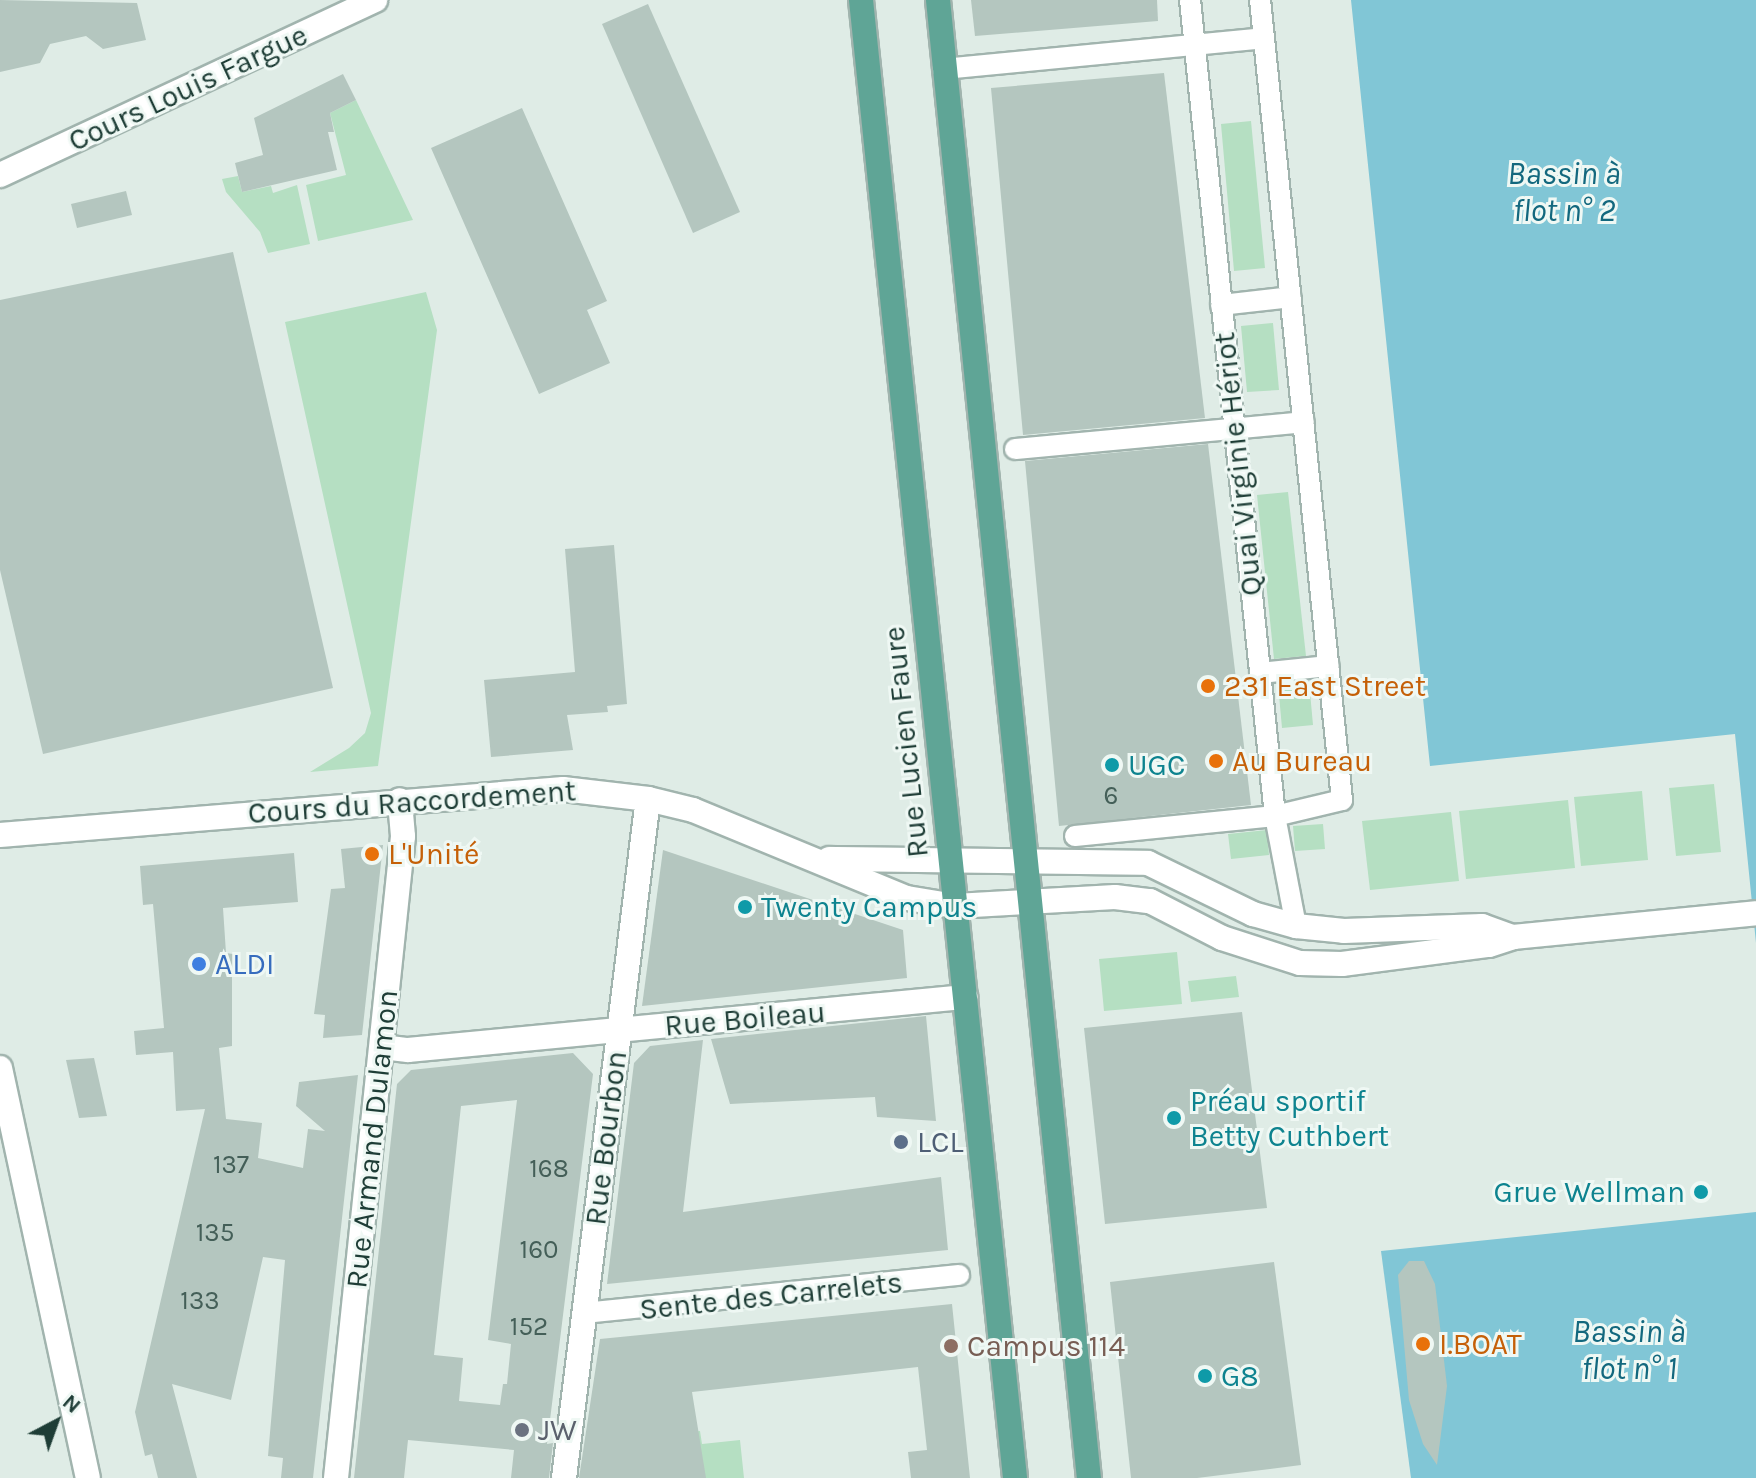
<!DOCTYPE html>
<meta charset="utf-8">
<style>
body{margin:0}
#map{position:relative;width:1756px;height:1478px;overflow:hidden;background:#dfece6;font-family:Karla,sans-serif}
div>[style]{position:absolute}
.green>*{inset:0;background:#b5dfc2}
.water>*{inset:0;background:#81c6d6}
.building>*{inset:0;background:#b4c6bf}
.roads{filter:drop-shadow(2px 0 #a1b4ae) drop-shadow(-2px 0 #a1b4ae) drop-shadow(0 2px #a1b4ae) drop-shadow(0 -2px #a1b4ae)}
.pedestrian>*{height:20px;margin:-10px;padding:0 10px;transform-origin:10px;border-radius:10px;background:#fff}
.minor>*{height:24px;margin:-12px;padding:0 12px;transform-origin:12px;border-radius:12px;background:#fff}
.tertiary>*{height:24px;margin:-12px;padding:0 12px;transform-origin:12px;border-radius:12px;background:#fff}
.secondary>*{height:24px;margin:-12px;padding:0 12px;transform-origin:12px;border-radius:12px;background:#fff}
.primary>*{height:24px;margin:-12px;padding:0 12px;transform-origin:12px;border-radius:12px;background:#5fa596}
.dots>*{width:22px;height:22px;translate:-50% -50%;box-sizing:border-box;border:4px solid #eff8f4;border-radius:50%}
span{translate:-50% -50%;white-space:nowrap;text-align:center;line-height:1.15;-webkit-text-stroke:6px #eff8f4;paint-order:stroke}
.number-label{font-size:26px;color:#445f58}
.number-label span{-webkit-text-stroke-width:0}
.street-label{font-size:30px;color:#1e3d36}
.food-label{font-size:30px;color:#c56008}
.left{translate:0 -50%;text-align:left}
.culture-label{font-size:30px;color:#0d838f}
.right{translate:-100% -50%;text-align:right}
.shop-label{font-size:30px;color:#366cbe}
.service-label{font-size:30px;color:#4e5e75}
.education-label{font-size:30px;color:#785e54}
.worship-label{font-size:30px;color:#5b616d}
.water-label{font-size:32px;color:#13687e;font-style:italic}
.north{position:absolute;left:16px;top:1382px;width:80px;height:80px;-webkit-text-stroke:6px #eff8f4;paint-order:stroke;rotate:41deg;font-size:22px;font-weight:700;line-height:32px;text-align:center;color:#1e3d36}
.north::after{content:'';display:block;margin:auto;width:28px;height:36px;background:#1e3d36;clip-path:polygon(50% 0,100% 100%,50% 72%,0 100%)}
</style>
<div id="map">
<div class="green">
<i style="clip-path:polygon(356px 100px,413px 220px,318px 241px,306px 185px,346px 175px,330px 113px)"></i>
<i style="clip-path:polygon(1251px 121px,1265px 268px,1234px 271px,1221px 124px)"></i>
<i style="clip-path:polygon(238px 176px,242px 192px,271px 186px,273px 193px,297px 185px,310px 244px,268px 253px,260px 232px,226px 192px,222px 179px)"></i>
<i style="clip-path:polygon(426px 292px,437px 330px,378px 766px,310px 772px,349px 748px,365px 733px,371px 713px,285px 322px)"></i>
<i style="clip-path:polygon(1273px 323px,1279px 390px,1247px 392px,1241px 326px)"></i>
<i style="clip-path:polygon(1288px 492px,1306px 656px,1274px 659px,1257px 495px)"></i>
<i style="clip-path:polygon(1309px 681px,1313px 725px,1282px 728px,1278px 684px)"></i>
<i style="clip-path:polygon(1714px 784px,1721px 852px,1676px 856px,1669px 788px)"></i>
<i style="clip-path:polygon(1642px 791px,1648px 860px,1581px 866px,1574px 797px)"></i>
<i style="clip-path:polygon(1568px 800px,1575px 868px,1466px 879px,1459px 811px)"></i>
<i style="clip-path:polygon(1451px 812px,1459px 881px,1370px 890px,1362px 821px)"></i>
<i style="clip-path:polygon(1323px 824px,1325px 849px,1295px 851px,1293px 826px)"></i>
<i style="clip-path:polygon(1267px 830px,1269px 855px,1231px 859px,1228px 834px)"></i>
<i style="clip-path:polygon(1177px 952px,1182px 1004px,1104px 1011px,1099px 959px)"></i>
<i style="clip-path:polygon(1236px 976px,1239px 997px,1191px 1002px,1188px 981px)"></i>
<i style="clip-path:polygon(700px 1431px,702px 1444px,740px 1440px,744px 1478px,583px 1478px,596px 1440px)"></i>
</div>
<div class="water">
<i style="clip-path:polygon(1351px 0,1756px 0,1756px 943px,1735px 734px,1430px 766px)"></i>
<i style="clip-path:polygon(1756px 1212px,1756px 1478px,1411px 1478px,1381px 1251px)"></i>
</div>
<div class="building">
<i style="clip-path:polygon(0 0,137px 3px,146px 40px,103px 49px,86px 36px,50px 44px,40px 63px,0 72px)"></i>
<i style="clip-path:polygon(971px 0,1157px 0,1158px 21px,975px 36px)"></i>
<i style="clip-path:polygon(648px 4px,740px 212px,693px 233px,602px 24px)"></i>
<i style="clip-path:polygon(1164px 73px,1205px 418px,1023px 435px,991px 88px)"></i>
<i style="clip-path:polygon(343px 74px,356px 100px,330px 113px,334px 132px,328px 132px,337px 170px,242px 192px,235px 163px,263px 155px,254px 118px)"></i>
<i style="clip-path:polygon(522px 108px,607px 301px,587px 310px,610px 363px,539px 394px,431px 148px)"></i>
<i style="clip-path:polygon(126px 191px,132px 215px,77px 228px,71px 204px)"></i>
<i style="clip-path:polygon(233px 252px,333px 688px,43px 754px,0 570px,0 300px)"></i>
<i style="clip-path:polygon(1208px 444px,1251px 805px,1059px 826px,1025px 461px)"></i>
<i style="clip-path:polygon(614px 545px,627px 704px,607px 706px,608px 712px,567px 715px,573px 750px,491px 757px,484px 680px,575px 672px,565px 549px)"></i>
<i style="clip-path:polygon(383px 845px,362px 1035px,323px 1038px,325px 1015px,314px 1014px,331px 889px,345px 888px,341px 849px)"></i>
<i style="clip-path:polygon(663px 850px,903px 930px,907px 978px,642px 1006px)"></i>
<i style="clip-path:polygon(294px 853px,298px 902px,223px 908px,226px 953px,240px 955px,239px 973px,232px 975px,232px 1046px,219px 1048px,226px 1119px,262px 1123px,258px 1158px,303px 1168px,308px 1129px,325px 1131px,296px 1106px,299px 1082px,358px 1075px,313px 1478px,281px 1478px,283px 1458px,268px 1456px,285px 1260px,263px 1257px,231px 1400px,172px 1384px,197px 1478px,158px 1478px,152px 1454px,145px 1456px,135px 1412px,205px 1109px,176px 1111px,173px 1052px,136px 1055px,134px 1031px,164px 1028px,153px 904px,143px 905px,140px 866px)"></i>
<i style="clip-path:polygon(1242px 1012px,1267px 1208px,1105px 1224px,1084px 1028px)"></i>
<i style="clip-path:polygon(926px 1016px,936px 1121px,877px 1117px,875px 1097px,730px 1104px,711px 1039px)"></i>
<i style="clip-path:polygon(703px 1040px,683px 1212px,941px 1177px,948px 1250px,607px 1284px,634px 1063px,650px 1046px)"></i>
<i style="clip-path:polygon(evenodd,573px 1053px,593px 1074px,547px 1444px,553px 1443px,549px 1478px,511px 1478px,514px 1450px,408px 1440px,404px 1478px,354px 1478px,397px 1084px,411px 1070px,573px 1053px,517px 1100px,488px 1340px,511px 1344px,507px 1384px,503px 1384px,500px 1405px,459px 1401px,463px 1358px,434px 1355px,461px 1106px,517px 1100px)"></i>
<i style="clip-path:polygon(94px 1058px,107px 1116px,79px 1118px,66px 1060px)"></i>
<i style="clip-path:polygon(1409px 1261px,1424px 1261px,1435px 1284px,1447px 1386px,1437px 1465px,1423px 1444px,1409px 1400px,1398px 1275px)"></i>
<i style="clip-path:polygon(1274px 1262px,1301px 1465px,1197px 1478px,1131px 1478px,1110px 1282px)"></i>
<i style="clip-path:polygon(952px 1304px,970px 1478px,911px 1478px,908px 1452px,927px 1450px,918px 1367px,692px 1392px,706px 1478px,579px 1478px,600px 1339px)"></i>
</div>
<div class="roads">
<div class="pedestrian">
<i style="left:1190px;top:0;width:820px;rotate:84.05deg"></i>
<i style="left:1275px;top:816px;width:112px;rotate:79.2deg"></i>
<i style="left:943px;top:69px;width:322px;rotate:-5.5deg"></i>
<i style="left:1221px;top:305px;width:70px;rotate:-6.5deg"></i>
<i style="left:1015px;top:449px;width:290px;rotate:-5.3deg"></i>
<i style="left:1260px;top:673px;width:69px;rotate:-5.8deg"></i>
<i style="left:1075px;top:836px;width:201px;rotate:-5.7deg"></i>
<i style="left:1275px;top:816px;width:69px;rotate:-13.4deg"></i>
<i style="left:1342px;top:800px;width:804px;rotate:-95.85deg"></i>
<i style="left:584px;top:1313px;width:377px;rotate:-5.8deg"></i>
</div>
<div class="minor">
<i style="left:382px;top:1047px;width:26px;rotate:7deg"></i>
<i style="left:408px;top:1050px;width:560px;rotate:-5.44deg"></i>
<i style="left:336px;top:1478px;width:645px;rotate:-84.04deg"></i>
<i style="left:403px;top:836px;width:36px;rotate:-95deg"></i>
<i style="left:564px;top:1478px;width:684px;rotate:-82.95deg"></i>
</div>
<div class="tertiary">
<i style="left:0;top:835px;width:565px;rotate:-4.67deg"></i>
<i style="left:563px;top:789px;width:86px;rotate:6.7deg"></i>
<i style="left:648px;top:799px;width:46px;rotate:13.7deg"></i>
<i style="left:693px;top:810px;width:231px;rotate:22.4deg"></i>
<i style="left:907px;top:898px;width:49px;rotate:9.5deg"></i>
<i style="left:955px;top:906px;width:160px;rotate:-3.2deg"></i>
<i style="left:1115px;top:897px;width:35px;rotate:7deg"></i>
<i style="left:1150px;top:901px;width:81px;rotate:27.2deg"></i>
<i style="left:1222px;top:938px;width:82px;rotate:17.8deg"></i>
<i style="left:1300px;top:963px;width:42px;rotate:1.4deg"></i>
<i style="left:1342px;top:964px;width:148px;rotate:-7.4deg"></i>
<i style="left:1489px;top:945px;width:25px;rotate:-18deg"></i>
<i style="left:1513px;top:937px;width:244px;rotate:-5.6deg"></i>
<i style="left:829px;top:859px;width:319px;rotate:0.7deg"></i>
<i style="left:1148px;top:863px;width:117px;rotate:25.9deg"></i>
<i style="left:1253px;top:914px;width:45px;rotate:15.6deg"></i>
<i style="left:1296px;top:926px;width:48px;rotate:5.9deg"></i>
<i style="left:1344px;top:931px;width:138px;rotate:-2.1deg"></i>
<i style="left:1482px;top:926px;width:33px;rotate:20deg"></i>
<i style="left:0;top:1068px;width:419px;rotate:77.9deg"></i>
</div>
<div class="secondary">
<i style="left:0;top:175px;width:414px;rotate:-25deg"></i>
</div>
<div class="primary">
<i style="left:861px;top:0;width:1486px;rotate:84.05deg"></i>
<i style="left:938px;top:0;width:1486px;rotate:84.17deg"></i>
</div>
</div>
<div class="dots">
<i style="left:1208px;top:686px;background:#e8710a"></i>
<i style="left:1216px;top:761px;background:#e8710a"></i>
<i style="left:1112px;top:765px;background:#0f9aa8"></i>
<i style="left:372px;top:854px;background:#e8710a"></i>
<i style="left:745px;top:907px;background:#0f9aa8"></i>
<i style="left:199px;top:964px;background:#3f7fe0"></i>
<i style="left:1174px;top:1118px;background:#0f9aa8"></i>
<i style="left:901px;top:1142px;background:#5c6f8a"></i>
<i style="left:1701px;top:1192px;background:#0f9aa8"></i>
<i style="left:1423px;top:1344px;background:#e8710a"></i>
<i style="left:951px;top:1346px;background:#8d6e63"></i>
<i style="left:1205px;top:1376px;background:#0f9aa8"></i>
<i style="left:522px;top:1430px;background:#6b7280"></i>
</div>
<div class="number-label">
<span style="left:1111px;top:796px">6</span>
<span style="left:231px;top:1165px">137</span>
<span style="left:549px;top:1169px">168</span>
<span style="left:215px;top:1233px">135</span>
<span style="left:539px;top:1250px">160</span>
<span style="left:200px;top:1301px">133</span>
<span style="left:529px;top:1327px">152</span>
</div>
<div class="street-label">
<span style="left:188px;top:88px;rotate:-25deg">Cours Louis Fargue</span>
<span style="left:1238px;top:464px;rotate:-96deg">Quai Virginie Hériot</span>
<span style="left:906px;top:742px;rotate:-96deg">Rue Lucien Faure</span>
<span style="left:412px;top:802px;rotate:-4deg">Cours du Raccordement</span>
<span style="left:745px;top:1019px;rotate:-5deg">Rue Boileau</span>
<span style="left:606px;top:1138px;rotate:-83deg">Rue Bourbon</span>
<span style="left:372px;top:1139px;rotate:-84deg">Rue Armand Dulamon</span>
<span style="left:771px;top:1296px;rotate:-6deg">Sente des Carrelets</span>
</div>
<div class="food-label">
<span class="left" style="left:1224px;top:686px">231 East Street</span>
<span class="left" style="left:1232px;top:761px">Au Bureau</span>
<span class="left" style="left:388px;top:854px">L'Unité</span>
<span class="left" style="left:1439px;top:1344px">I.BOAT</span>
</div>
<div class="culture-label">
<span class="left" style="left:1128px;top:765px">UGC</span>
<span class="left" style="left:761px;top:907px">Twenty Campus</span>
<span class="left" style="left:1190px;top:1118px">Préau sportif<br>Betty Cuthbert</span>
<span class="right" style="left:1685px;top:1192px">Grue Wellman</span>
<span class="left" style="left:1221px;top:1376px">G8</span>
</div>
<div class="shop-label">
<span class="left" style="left:215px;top:964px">ALDI</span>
</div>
<div class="service-label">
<span class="left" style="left:917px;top:1142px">LCL</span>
</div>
<div class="education-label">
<span class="left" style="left:967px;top:1346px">Campus 114</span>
</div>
<div class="worship-label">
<span class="left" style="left:538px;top:1430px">JW</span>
</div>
<div class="water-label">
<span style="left:1564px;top:193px">Bassin à<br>flot n° 2</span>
<span style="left:1629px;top:1351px">Bassin à<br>flot n° 1</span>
</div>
<div class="north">N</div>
</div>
